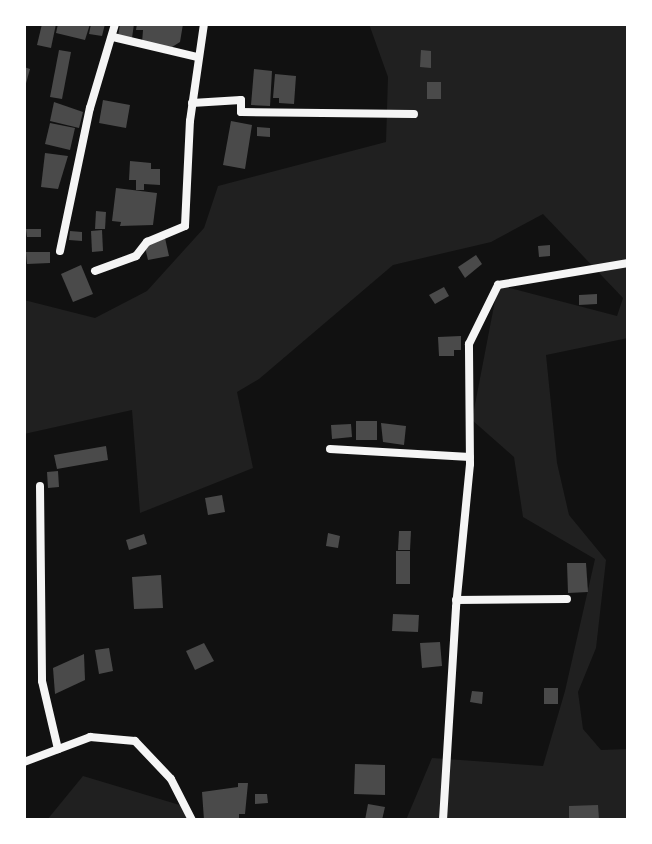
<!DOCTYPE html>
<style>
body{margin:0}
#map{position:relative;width:652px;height:844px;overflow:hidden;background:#111;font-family:"Noto Serif",serif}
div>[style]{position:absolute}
.green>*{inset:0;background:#202020}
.building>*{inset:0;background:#4a4a4a}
.minor>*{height:8px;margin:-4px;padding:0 4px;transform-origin:4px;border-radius:4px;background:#f5f5f5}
span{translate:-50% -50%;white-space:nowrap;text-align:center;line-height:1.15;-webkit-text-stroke:8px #fff;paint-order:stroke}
.frame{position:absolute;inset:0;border:26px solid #fff;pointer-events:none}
</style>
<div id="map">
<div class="green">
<i style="clip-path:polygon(369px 24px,628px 24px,628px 338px,546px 355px,557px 463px,569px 515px,606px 560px,596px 648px,578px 692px,583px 729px,601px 750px,628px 749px,628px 820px,406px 820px,432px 758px,543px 766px,565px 691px,595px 559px,523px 517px,514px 457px,472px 420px,498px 285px,617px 316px,623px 298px,543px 214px,491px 242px,393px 265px,259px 379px,237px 392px,253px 468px,140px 513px,132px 410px,24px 434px,24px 300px,95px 318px,147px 291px,204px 228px,218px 186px,386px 142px,388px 77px)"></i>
<i style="clip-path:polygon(83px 776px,183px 806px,197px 820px,47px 820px)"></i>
</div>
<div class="building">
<i style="clip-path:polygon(42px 24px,56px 24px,51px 48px,37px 45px)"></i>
<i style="clip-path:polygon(58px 24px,90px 24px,85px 40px,56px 33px)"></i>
<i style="clip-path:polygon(91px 24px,105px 24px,102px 36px,89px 34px)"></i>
<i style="clip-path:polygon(120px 24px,134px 24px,132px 38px,118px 36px)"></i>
<i style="clip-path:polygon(137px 24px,183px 24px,180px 42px,172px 47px,142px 43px,143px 30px,136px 30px)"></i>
<i style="clip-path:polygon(59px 50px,71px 52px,62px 99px,50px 97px)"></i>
<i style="clip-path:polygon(421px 50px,431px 51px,431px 68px,420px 67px)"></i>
<i style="clip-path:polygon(24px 67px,30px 69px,25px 87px,24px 86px)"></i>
<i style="clip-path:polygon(254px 69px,272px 71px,270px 106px,251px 105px)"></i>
<i style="clip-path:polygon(275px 74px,296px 76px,294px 104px,279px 103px,279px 98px,273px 98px)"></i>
<i style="clip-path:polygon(427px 82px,441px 82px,441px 99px,427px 99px)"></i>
<i style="clip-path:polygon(103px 100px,130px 105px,126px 128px,99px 123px)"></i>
<i style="clip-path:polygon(54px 102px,83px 112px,79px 128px,50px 121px)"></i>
<i style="clip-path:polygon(231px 121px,252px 125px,245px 169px,223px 165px)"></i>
<i style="clip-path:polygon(50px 123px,75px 128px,70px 150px,45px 144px)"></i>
<i style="clip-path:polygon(257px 127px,270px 128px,270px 137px,257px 136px)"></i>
<i style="clip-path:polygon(45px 153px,68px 156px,58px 189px,41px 187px)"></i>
<i style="clip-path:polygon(130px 161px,151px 163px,151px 169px,160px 169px,160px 185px,144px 184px,144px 190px,136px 190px,136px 180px,129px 180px)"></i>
<i style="clip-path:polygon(116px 188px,157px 193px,153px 225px,120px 226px,121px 222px,112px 221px)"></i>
<i style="clip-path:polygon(96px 211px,106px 212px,105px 229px,95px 229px)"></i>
<i style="clip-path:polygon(26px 229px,41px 229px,41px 237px,27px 237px)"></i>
<i style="clip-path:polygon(102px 230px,103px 251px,92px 252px,91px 231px)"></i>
<i style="clip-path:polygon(70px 231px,82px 232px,82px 241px,69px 240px)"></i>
<i style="clip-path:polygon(165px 238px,169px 256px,148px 260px,144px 243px)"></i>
<i style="clip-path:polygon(550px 245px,550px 256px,539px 257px,538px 246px)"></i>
<i style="clip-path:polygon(26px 252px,50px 252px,50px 263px,27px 264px)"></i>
<i style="clip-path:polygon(476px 255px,482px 264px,465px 278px,458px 267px)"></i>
<i style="clip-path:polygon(81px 265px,93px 294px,73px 302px,61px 274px)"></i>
<i style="clip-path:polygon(444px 287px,449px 296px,435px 304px,429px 295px)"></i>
<i style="clip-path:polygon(597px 294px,597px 304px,579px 305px,579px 295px)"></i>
<i style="clip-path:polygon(461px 336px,461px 350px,454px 350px,454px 356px,439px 356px,438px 337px)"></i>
<i style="clip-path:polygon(356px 421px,377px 421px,377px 440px,356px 440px)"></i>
<i style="clip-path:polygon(381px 423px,406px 426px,404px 445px,383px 442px)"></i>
<i style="clip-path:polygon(351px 424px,352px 437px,332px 439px,331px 425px)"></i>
<i style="clip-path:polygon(106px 446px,108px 460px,57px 469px,54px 455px)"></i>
<i style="clip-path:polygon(58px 471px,59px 487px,48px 488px,47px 472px)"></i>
<i style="clip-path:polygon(222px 495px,225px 512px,208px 515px,205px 498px)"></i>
<i style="clip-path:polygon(399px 531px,411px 531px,410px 550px,398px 550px)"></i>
<i style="clip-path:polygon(328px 533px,340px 536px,338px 548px,326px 546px)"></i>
<i style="clip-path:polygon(144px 534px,147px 544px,129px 550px,126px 540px)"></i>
<i style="clip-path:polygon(396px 551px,410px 551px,410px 584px,396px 584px)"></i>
<i style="clip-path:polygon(567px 563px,586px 563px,588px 592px,568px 593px)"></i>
<i style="clip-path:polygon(161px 575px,163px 608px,134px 609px,132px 577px)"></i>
<i style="clip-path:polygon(393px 614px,419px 615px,418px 632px,392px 631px)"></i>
<i style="clip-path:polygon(440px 642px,442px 666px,422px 668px,420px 643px)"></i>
<i style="clip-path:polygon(204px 643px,214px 661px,195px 670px,186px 651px)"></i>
<i style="clip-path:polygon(109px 648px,113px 671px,99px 674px,95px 650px)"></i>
<i style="clip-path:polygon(84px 654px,85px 680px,55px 694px,53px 668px)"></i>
<i style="clip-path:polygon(544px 688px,558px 688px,558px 704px,544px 704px)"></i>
<i style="clip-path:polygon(472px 691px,483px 692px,482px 704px,470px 702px)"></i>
<i style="clip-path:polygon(355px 764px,385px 765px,385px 795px,354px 794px)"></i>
<i style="clip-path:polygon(238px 783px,248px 783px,245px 814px,239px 814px,239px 820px,204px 820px,202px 792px,238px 787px)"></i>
<i style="clip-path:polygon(255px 794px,267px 794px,268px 803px,255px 804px)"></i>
<i style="clip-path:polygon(368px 804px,385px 807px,382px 820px,365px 820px)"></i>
<i style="clip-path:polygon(598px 805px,599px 820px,569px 820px,569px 806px)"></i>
</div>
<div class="minor">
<i style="left:113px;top:37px;width:86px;rotate:13.4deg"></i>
<i style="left:192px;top:103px;width:49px;rotate:-3.5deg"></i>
<i style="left:241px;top:100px;width:12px;rotate:90deg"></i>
<i style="left:241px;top:112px;width:173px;rotate:0.7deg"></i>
<i style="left:60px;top:251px;width:146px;rotate:-78.2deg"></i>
<i style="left:90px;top:108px;width:88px;rotate:-73.4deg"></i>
<i style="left:95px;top:271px;width:44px;rotate:-20.1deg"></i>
<i style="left:136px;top:256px;width:18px;rotate:-52deg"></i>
<i style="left:147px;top:242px;width:41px;rotate:-22.8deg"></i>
<i style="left:185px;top:226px;width:105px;rotate:-87.3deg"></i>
<i style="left:190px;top:121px;width:98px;rotate:-81.8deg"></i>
<i style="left:330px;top:449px;width:140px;rotate:3.3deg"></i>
<i style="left:40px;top:486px;width:195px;rotate:89.4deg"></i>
<i style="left:42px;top:681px;width:70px;rotate:76.8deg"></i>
<i style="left:456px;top:600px;width:111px;rotate:-0.5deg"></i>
<i style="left:24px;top:762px;width:71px;rotate:-20.7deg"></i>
<i style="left:90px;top:737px;width:45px;rotate:5.1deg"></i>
<i style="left:135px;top:741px;width:52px;rotate:46.5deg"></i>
<i style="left:171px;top:779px;width:46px;rotate:62.9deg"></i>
<i style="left:443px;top:820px;width:213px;rotate:-86.5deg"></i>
<i style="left:456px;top:607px;width:144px;rotate:-84.4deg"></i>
<i style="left:470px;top:464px;width:120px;rotate:-90.5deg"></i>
<i style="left:469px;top:344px;width:66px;rotate:-63.8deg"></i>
<i style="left:498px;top:285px;width:132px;rotate:-9.6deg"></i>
</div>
<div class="frame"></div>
</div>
